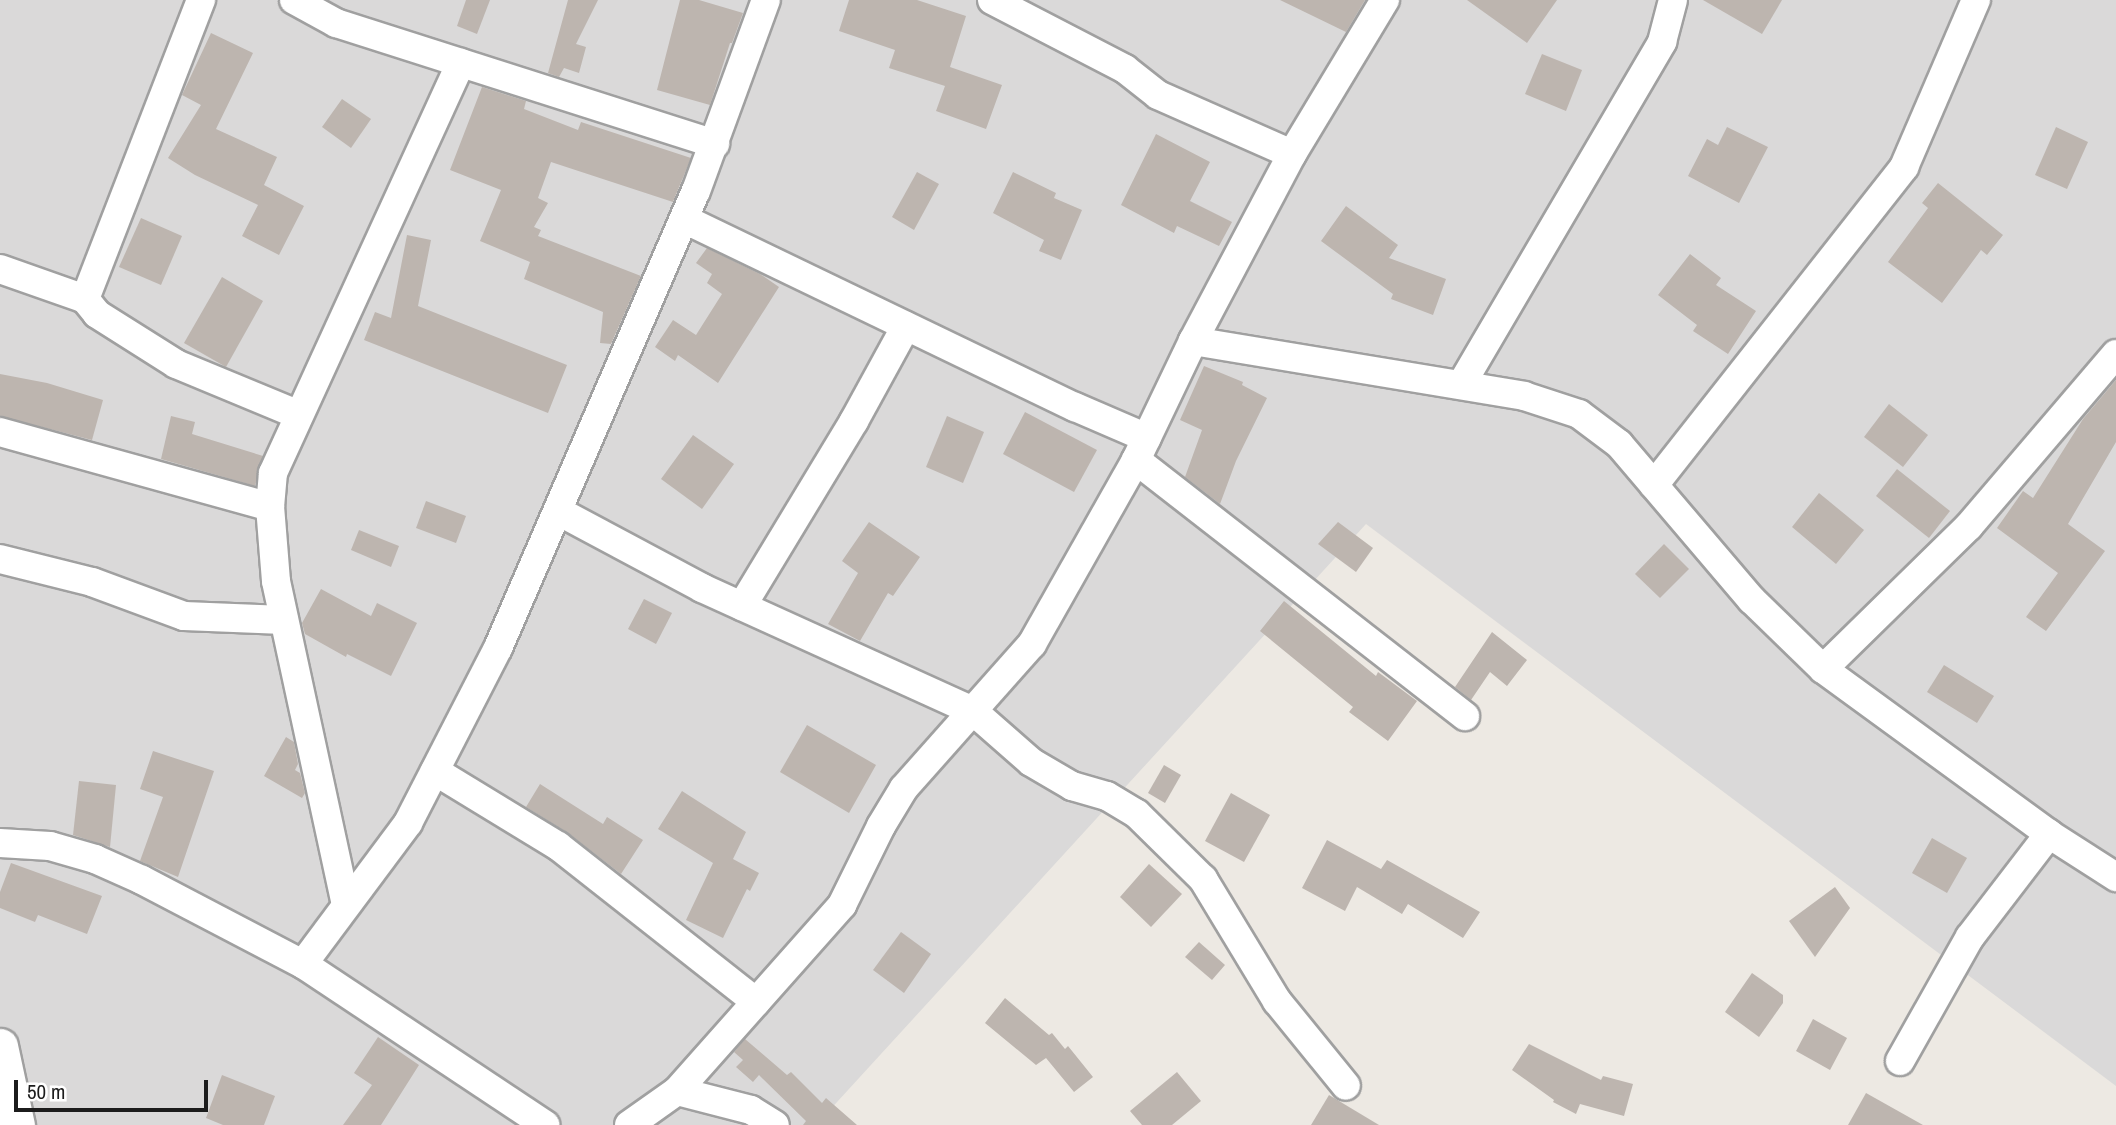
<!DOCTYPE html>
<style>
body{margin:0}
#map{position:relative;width:2116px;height:1125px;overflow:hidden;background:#ede9e3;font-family:"Archivo Narrow",sans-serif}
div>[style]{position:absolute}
.residential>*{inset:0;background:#dad9d9}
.building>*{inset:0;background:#bdb5af}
.roads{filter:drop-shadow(2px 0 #a0a0a0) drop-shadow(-2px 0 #a0a0a0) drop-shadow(0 2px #a0a0a0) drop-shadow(0 -2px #a0a0a0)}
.minor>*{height:28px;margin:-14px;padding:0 14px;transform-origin:14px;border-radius:14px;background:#fff}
.tertiary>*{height:35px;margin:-17.5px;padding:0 17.5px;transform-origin:17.5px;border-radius:17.5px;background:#fff}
span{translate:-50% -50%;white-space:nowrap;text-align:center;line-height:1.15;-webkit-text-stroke:5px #fff;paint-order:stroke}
.scale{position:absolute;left:14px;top:1080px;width:194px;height:32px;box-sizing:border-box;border:4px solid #1c1c1c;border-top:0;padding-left:9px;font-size:21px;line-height:24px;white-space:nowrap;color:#1c1c1c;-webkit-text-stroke:5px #fff;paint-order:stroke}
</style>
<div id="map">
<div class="residential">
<i style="clip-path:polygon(0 0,2116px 0,2116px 1086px,1366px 524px,816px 1125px,0 1125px)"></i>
</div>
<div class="building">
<i style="clip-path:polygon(466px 0,490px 0,477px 34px,457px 26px)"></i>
<i style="clip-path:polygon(568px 0,598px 0,576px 44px,586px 47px,579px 73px,564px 68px,559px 77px,548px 73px)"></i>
<i style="clip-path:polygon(680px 0,699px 0,743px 13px,732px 43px,730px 43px,710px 105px,657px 90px)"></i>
<i style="clip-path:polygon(849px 0,917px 0,966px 16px,950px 67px,1002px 85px,986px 129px,936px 111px,945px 86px,889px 68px,895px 50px,839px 31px)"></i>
<i style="clip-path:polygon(1280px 0,1365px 0,1346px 32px)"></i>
<i style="clip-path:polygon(1467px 0,1557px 0,1527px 43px)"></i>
<i style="clip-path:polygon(1703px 0,1782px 0,1762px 34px)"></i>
<i style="clip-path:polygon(211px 33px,253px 53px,216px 129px,277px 157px,264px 185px,304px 206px,279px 255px,242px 236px,258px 205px,195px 175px,168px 158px,201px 105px,182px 95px)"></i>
<i style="clip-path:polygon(1542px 54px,1582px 70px,1566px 111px,1525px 94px)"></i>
<i style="clip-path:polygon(482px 87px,526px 101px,524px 109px,578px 130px,581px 122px,691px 158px,673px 202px,551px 162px,538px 198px,548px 203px,534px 227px,541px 230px,538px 236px,641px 276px,611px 344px,600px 343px,603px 312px,524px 279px,530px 262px,480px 241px,501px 190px,450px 170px)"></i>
<i style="clip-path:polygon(342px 99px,371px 119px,351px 148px,322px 127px)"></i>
<i style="clip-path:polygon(1727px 127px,1768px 147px,1739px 203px,1688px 176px,1707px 139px,1718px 145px)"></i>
<i style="clip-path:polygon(2056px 127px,2088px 142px,2067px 189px,2035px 175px)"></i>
<i style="clip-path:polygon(1156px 134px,1210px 162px,1190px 201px,1232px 222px,1219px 246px,1177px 226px,1174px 233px,1121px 205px)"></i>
<i style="clip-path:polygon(917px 172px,939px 184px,914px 230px,892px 217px)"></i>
<i style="clip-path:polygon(1013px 172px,1056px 193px,1054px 198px,1082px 210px,1061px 260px,1039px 251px,1044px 240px,993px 213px)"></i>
<i style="clip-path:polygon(1938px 183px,2003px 235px,1987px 255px,1981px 250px,1942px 303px,1888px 262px,1928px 208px,1922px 203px)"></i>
<i style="clip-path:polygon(1346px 206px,1398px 245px,1389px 258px,1446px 279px,1433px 315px,1391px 299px,1393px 294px,1321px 241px)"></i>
<i style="clip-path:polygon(141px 218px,182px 236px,161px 285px,119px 267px)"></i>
<i style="clip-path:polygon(407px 235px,431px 240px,418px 306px,567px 365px,548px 413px,364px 340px,375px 312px,391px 318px)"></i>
<i style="clip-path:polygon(707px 248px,760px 274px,779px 287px,718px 383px,678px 355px,675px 361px,655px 347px,673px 320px,696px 335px,722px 294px,707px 283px,712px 274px,696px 263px)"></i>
<i style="clip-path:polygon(1690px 254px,1721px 278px,1716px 285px,1756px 311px,1728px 354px,1693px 331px,1697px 325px,1658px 295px)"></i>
<i style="clip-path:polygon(222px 277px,263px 301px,226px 367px,184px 343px)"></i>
<i style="clip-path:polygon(1204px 366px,1243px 382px,1242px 385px,1267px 398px,1236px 461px,1220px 504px,1185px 477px,1202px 430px,1180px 420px)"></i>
<i style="clip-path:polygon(0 374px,47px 383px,103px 400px,92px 440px,0 416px)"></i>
<i style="clip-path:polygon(2116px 380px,2116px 442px,2068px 524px,2105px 551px,2046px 631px,2026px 617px,2058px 573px,1997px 528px,2023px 491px,2033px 498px,2083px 419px)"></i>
<i style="clip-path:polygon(1889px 404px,1928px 435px,1903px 467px,1864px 437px)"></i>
<i style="clip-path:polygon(1025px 412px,1097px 450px,1074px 492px,1003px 454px)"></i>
<i style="clip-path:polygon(171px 416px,195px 422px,192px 434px,263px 456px,255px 486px,161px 459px)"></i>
<i style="clip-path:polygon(947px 416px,984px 432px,963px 483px,926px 467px)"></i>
<i style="clip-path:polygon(693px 435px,734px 464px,702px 509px,661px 479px)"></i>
<i style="clip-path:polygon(1897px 469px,1950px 511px,1929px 538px,1876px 496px)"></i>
<i style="clip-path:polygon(1819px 493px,1864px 530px,1836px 564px,1792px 527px)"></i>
<i style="clip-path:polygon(426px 501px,466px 516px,456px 543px,416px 528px)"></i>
<i style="clip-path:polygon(869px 522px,920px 557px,893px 596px,888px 593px,860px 641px,828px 624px,858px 573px,842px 561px)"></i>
<i style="clip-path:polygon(1338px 522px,1373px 548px,1356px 572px,1318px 544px)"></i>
<i style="clip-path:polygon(359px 530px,399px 546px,391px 567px,351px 550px)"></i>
<i style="clip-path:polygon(1664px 544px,1689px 569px,1660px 598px,1635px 574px)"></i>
<i style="clip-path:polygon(321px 589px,371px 616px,377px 603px,417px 623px,391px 676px,347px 654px,346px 657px,305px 634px,302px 623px)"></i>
<i style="clip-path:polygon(644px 599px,672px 613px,656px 644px,628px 629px)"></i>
<i style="clip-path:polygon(1284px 601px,1376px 676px,1378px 672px,1417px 701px,1388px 741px,1349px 712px,1353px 707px,1260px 631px)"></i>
<i style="clip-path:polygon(1492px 632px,1527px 660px,1507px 686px,1490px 672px,1471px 700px,1455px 687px)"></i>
<i style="clip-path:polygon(1944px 665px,1994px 696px,1977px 723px,1927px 692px)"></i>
<i style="clip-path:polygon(807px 725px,876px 765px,849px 813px,780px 772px)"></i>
<i style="clip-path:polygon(286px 737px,294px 742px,298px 764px,295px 770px,300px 773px,305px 793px,302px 798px,264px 776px)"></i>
<i style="clip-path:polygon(153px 751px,214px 771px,178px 877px,140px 861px,163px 797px,140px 789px)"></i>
<i style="clip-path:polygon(1164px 765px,1181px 775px,1165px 803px,1148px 793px)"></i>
<i style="clip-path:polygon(79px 781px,116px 785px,110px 847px,73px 835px)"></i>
<i style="clip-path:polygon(540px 784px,603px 824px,607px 817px,643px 840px,621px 874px,568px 833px,526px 807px)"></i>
<i style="clip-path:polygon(682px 791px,746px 832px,733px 859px,759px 873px,750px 891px,747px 889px,723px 938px,686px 920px,713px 863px,658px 829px)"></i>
<i style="clip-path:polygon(1231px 793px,1270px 815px,1244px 862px,1205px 841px)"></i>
<i style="clip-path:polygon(1932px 838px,1967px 858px,1947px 893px,1912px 873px)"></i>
<i style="clip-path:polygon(1327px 840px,1381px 869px,1387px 860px,1480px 912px,1463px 938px,1408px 904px,1402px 914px,1357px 887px,1345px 911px,1302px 888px)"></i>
<i style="clip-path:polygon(11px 863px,102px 896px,87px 934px,38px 915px,35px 922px,0 908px,0 892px)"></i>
<i style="clip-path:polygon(1149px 864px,1182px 894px,1151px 927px,1120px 897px)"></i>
<i style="clip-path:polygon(1835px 887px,1850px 908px,1815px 957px,1789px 921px)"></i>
<i style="clip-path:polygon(901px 932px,931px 954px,904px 993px,873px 970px)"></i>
<i style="clip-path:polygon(1199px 942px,1225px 965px,1212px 980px,1185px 957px)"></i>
<i style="clip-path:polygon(1752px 973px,1783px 995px,1783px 1003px,1759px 1037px,1725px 1012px)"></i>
<i style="clip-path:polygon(1005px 998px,1049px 1035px,1052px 1033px,1065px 1049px,1068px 1046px,1093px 1077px,1074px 1092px,1046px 1058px,1036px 1065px,985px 1023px)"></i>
<i style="clip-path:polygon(1813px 1019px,1847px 1038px,1830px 1070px,1796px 1051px)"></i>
<i style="clip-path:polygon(378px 1037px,419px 1065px,381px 1125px,343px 1125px,372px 1085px,354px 1073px)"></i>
<i style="clip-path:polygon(745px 1039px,787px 1075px,791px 1072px,822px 1103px,826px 1098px,857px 1125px,803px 1125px,806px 1121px,759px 1075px,753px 1082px,736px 1067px,743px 1060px,734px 1052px)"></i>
<i style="clip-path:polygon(1529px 1044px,1601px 1080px,1603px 1076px,1633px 1084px,1624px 1116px,1580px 1104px,1576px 1114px,1553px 1102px,1554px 1100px,1512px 1070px)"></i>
<i style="clip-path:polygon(1177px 1072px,1201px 1101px,1172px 1125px,1142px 1125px,1130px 1111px)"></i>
<i style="clip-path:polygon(222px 1075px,275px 1096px,264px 1125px,223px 1125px,206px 1118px)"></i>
<i style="clip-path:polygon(1866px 1093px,1923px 1125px,1848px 1125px)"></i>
<i style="clip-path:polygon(1329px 1095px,1379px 1125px,1311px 1125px)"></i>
</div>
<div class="roads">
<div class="minor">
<i style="left:294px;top:0;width:48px;rotate:28.7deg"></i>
<i style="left:336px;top:23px;width:398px;rotate:17.7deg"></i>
<i style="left:992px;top:0;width:150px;rotate:27.4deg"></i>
<i style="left:1125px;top:69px;width:42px;rotate:38.2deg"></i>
<i style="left:1158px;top:95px;width:146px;rotate:23.8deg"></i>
<i style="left:684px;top:219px;width:434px;rotate:25.7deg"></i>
<i style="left:1075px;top:407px;width:78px;rotate:23.3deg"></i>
<i style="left:0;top:269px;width:90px;rotate:19.4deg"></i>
<i style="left:85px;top:299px;width:19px;rotate:51deg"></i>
<i style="left:97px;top:314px;width:93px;rotate:32.3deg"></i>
<i style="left:176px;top:364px;width:133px;rotate:22.5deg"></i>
<i style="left:85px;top:299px;width:321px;rotate:-68.8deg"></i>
<i style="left:1193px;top:341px;width:336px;rotate:9.4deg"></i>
<i style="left:1524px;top:396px;width:58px;rotate:18.1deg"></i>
<i style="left:1579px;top:414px;width:50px;rotate:36.9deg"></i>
<i style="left:1619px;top:444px;width:205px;rotate:49.6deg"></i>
<i style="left:1752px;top:600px;width:99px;rotate:44.2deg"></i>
<i style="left:1823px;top:669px;width:280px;rotate:36.1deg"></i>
<i style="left:2049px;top:834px;width:80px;rotate:32.7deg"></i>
<i style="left:1461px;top:385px;width:398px;rotate:-59.6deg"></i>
<i style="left:1662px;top:42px;width:43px;rotate:-75.3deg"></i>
<i style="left:0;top:432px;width:280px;rotate:15.5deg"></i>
<i style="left:1136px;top:460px;width:417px;rotate:37.9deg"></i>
<i style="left:1654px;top:485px;width:405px;rotate:-51.8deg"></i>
<i style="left:1904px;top:167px;width:182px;rotate:-66.7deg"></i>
<i style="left:558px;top:511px;width:163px;rotate:28.1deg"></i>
<i style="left:702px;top:588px;width:298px;rotate:24.4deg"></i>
<i style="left:973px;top:711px;width:77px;rotate:41.3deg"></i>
<i style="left:1031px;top:762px;width:48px;rotate:30.3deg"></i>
<i style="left:1072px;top:786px;width:36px;rotate:16deg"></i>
<i style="left:1107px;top:796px;width:35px;rotate:31deg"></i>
<i style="left:1137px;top:814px;width:93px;rotate:44.6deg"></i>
<i style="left:1203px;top:879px;width:143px;rotate:58.8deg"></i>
<i style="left:1277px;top:1001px;width:109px;rotate:50.9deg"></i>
<i style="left:0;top:559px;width:95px;rotate:14deg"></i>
<i style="left:92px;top:582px;width:98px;rotate:20.3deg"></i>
<i style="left:184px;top:616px;width:100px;rotate:2.3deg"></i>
<i style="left:742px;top:606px;width:216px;rotate:-58.8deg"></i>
<i style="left:854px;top:421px;width:108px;rotate:-61.3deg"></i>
<i style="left:1823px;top:669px;width:204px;rotate:-44.4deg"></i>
<i style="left:1969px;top:526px;width:226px;rotate:-49.5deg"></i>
<i style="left:435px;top:771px;width:144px;rotate:31.4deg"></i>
<i style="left:558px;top:846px;width:252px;rotate:38.2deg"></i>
<i style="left:0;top:843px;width:50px;rotate:3.4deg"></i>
<i style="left:50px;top:846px;width:47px;rotate:16.1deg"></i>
<i style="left:95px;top:859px;width:51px;rotate:24.1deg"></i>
<i style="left:142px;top:880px;width:182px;rotate:27.6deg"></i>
<i style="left:303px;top:964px;width:291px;rotate:33.6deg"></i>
<i style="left:346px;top:905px;width:331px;rotate:-102.2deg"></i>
<i style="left:276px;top:581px;width:74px;rotate:-94.6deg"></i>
<i style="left:270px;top:507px;width:34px;rotate:-85deg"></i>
<i style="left:273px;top:473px;width:451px;rotate:-65.4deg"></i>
<i style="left:303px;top:964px;width:176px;rotate:-53.3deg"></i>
<i style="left:408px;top:823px;width:197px;rotate:-62.8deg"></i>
<i style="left:498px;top:648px;width:498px;rotate:-66.6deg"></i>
<i style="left:696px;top:191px;width:203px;rotate:-69.9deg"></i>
<i style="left:1900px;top:1061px;width:142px;rotate:-60.6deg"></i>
<i style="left:1970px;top:937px;width:130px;rotate:-52.5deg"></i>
<i style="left:677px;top:1091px;width:76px;rotate:14.4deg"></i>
<i style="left:751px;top:1110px;width:28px;rotate:32deg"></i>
<i style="left:629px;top:1125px;width:59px;rotate:-35.3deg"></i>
<i style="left:677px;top:1091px;width:249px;rotate:-48.4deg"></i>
<i style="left:842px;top:905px;width:88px;rotate:-63.7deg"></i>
<i style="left:881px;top:826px;width:44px;rotate:-58.8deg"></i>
<i style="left:904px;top:788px;width:193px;rotate:-48.4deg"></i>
<i style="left:1032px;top:644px;width:211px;rotate:-60.5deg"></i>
<i style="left:1136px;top:460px;width:132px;rotate:-64.4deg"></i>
<i style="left:1193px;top:341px;width:212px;rotate:-62.1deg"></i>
<i style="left:1292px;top:154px;width:180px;rotate:-58.9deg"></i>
</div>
<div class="tertiary">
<i style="left:0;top:1046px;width:81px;rotate:77.9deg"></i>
</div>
</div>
<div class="scale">50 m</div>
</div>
